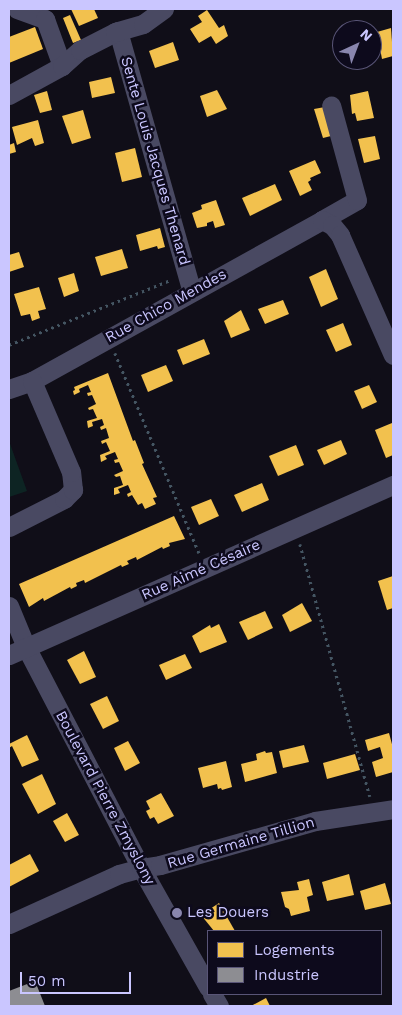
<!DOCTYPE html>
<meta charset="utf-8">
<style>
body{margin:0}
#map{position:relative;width:402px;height:1015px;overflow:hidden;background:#100e18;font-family:"Work Sans",sans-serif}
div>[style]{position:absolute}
.green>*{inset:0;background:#0d2423}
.homes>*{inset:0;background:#f2c14e}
.industry>*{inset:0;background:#8d8d92}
.path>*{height:2.5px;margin-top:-1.25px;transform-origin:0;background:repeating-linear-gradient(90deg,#445562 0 2.5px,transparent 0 6.5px)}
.minor>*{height:19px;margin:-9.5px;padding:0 9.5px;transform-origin:9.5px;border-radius:9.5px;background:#494962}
.dots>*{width:14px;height:14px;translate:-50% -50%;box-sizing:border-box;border:2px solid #0d0a1c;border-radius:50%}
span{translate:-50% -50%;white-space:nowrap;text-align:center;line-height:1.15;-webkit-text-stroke:5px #0d0a1c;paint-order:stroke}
.street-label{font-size:15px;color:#cac6ff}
.poi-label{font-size:15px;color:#cac6ff}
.left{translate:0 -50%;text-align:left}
.frame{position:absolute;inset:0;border:10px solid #cac6ff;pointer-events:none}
.legend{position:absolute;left:207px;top:930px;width:175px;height:65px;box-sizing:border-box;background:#0d0a1c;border:1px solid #595577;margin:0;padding:6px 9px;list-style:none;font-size:15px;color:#cac6ff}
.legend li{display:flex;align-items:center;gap:10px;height:25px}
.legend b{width:25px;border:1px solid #595577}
.north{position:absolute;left:332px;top:20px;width:50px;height:50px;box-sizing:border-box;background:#0d0a1c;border:1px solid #595577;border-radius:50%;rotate:43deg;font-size:14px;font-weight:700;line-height:20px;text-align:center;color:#cac6ff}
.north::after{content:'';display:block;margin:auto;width:18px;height:22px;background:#8986ae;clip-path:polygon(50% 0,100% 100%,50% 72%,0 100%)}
.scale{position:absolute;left:20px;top:972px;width:111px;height:22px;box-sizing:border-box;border:2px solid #cac6ff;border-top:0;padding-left:6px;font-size:15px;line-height:18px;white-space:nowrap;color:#cac6ff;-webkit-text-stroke:4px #0d0a1c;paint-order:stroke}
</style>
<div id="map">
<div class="green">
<i style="clip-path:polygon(9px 441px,27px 491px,9px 497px)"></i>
</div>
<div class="homes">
<i style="clip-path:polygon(71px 9px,94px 9px,98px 18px,79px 26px)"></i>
<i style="clip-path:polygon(207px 10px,219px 28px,224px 25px,228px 36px,216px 44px,211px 36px,199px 43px,190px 29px,202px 22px,198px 16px)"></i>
<i style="clip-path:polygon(70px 15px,81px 40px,73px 43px,63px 18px)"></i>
<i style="clip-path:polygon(35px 27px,43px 49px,9px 63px,9px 37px)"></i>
<i style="clip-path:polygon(391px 28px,393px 56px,382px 59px,377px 32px)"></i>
<i style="clip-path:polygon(342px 33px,342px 43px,338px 44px,336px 34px)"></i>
<i style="clip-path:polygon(173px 42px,179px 60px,155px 68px,149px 51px)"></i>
<i style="clip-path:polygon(111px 77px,115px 93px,92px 98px,89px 82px)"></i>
<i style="clip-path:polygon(217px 90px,227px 109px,207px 117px,200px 96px)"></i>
<i style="clip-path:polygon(47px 91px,52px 110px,40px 113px,34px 95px)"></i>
<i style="clip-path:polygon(368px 91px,374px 118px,357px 121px,355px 113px,352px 114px,350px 95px)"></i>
<i style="clip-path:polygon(325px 107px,331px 136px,323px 138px,314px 109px)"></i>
<i style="clip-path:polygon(83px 110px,91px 138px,72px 144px,62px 116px)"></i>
<i style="clip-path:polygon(38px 120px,44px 143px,35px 146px,32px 138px,17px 145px,12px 127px)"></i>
<i style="clip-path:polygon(375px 136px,380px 159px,364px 163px,358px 139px)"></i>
<i style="clip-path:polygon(14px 143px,16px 152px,9px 154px,9px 145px)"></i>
<i style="clip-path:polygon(135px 148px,142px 177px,122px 182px,115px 153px)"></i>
<i style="clip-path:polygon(315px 160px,321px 173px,310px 178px,311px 180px,308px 182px,312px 190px,300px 196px,289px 171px)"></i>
<i style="clip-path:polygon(275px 184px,282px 200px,250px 216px,242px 198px)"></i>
<i style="clip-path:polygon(216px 200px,225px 225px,215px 228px,213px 221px,207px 223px,207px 226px,197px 228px,192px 213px,202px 209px,201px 205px)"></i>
<i style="clip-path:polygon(160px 228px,165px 247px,158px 249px,157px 246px,140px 251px,136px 235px)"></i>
<i style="clip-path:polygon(122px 249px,128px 268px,101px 276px,95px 257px)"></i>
<i style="clip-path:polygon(19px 252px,24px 267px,9px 272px,9px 255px)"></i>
<i style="clip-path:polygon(326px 269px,338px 299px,321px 307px,309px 277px)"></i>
<i style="clip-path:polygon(74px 273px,79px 291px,64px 297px,58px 278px)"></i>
<i style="clip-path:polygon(39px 287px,46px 309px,38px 311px,40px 318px,32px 321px,30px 314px,21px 316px,14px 294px)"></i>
<i style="clip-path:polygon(283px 300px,289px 314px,265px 324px,258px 309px)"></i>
<i style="clip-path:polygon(241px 310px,250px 330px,231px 338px,224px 321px)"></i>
<i style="clip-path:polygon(343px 323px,352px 345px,336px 352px,326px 330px)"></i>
<i style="clip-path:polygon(204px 339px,210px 354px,183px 365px,177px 350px)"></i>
<i style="clip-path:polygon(166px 365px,173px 381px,148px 392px,141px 375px)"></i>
<i style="clip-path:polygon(108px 373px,133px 441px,135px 440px,144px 463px,142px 464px,157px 497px,153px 498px,156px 504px,145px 509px,142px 503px,138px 505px,132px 495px,128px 497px,127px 494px,131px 492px,128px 485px,118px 489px,120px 493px,114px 495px,114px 488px,123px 485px,120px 476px,116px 477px,114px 475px,123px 471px,119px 462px,115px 463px,114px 460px,118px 459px,115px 452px,105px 456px,107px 459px,101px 462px,100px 455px,110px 451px,106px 442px,102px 444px,101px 441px,109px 438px,106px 428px,101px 430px,100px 427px,104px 425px,102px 419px,92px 422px,93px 426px,88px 428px,87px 421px,97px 418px,93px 409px,89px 410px,88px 408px,96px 404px,92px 395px,88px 396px,87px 393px,91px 392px,88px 385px,79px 389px,80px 392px,74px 395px,73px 391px,75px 390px,74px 387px)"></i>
<i style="clip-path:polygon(369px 385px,377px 402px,362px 409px,354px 391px)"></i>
<i style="clip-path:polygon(392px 423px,393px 455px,386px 458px,375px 430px)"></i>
<i style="clip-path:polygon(341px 440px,347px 454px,324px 465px,317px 450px)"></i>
<i style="clip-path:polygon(296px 445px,304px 465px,278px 476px,269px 456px)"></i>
<i style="clip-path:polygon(262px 483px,269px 500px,242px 512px,234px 495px)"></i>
<i style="clip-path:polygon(211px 499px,219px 516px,199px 525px,191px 507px)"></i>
<i style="clip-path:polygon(174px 516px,185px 539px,169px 543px,170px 546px,163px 549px,162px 547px,137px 560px,136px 557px,127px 561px,129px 564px,122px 567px,121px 565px,85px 583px,84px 580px,76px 583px,77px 586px,71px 589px,70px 587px,44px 601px,43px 598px,29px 607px,19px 584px)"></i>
<i style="clip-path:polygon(393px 576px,393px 608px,387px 610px,378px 581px)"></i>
<i style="clip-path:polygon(302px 603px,312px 621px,290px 632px,282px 615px)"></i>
<i style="clip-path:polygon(265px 611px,273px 628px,248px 640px,239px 622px)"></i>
<i style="clip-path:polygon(219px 624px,227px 642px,200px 653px,192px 636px,210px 625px,211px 628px)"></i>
<i style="clip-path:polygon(84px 651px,96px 677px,80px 684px,67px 660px)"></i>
<i style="clip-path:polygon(185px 654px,192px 668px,166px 680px,159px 665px)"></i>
<i style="clip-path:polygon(107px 696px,119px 721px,103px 729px,90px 704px)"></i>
<i style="clip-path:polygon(389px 733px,393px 748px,393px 772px,376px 777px,372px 762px,383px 758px,380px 747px,368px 751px,365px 740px)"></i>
<i style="clip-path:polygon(27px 735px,39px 760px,22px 767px,12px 746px,9px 748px,9px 744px)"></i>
<i style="clip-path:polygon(128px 741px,140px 763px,125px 771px,114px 748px)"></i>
<i style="clip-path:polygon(304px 745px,309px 762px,283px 768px,279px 751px)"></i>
<i style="clip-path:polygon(265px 751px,266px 753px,272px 752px,277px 773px,245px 782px,241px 764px,257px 760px,256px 754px)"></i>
<i style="clip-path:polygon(355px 754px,360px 770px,327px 779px,323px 763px)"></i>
<i style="clip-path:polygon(226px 761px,232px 787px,222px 790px,221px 788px,218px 789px,217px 784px,203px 788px,198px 768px)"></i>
<i style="clip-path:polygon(42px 774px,56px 804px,38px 814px,22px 784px)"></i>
<i style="clip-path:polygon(161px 793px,174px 816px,158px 824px,154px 817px,150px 819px,146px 811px,150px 809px,146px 801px)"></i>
<i style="clip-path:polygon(67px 813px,79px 835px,65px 842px,53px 821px)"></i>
<i style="clip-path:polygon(30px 854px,39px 871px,9px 887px,9px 865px)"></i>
<i style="clip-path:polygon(349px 874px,354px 895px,327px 901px,322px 882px)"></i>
<i style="clip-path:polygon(309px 879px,313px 895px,307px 897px,310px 911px,291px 916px,289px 909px,285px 907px,281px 892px,299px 890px,297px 882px)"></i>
<i style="clip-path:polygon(385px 883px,391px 904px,365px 910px,360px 891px)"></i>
<i style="clip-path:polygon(219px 903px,235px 931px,214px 931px,201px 915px)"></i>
<i style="clip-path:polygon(266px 998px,270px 1006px,251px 1006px)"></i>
</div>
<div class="industry">
<i style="clip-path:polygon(35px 981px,45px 1006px,9px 1006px,9px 991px)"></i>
</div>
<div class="path">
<i style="left:9px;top:345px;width:175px;rotate:-21.9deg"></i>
<i style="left:115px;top:353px;width:217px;rotate:67.2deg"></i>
<i style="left:300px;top:544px;width:262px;rotate:74.5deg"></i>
</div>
<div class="minor">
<i style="left:17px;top:9px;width:30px;rotate:20deg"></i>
<i style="left:45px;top:19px;width:50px;rotate:70.1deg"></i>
<i style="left:118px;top:31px;width:271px;rotate:74.2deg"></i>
<i style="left:9px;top:95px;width:60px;rotate:-28.7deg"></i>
<i style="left:62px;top:66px;width:24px;rotate:-42deg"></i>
<i style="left:80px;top:50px;width:39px;rotate:-27deg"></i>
<i style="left:115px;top:32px;width:29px;rotate:-16deg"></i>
<i style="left:143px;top:24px;width:26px;rotate:-36deg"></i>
<i style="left:322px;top:220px;width:40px;rotate:-29.7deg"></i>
<i style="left:357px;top:200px;width:98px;rotate:-105.3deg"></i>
<i style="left:9px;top:389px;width:24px;rotate:-19deg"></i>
<i style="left:32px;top:381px;width:332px;rotate:-29deg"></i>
<i style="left:322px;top:220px;width:11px;rotate:27deg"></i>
<i style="left:332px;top:225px;width:13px;rotate:51deg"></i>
<i style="left:340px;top:235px;width:131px;rotate:66.2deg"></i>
<i style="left:9px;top:527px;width:62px;rotate:-27deg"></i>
<i style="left:64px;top:499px;width:13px;rotate:-45deg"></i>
<i style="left:73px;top:490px;width:18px;rotate:-96deg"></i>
<i style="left:71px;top:472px;width:99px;rotate:-113.2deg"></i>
<i style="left:9px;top:606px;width:44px;rotate:67.5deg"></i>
<i style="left:26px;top:647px;width:249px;rotate:62.5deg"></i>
<i style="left:141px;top:868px;width:137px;rotate:60.6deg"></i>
<i style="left:9px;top:655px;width:420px;rotate:-23.9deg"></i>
<i style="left:9px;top:924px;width:121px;rotate:-24.4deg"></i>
<i style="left:119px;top:874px;width:23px;rotate:-15deg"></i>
<i style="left:141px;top:868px;width:19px;rotate:-9deg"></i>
<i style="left:160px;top:865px;width:161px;rotate:-15.8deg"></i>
<i style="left:315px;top:821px;width:79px;rotate:-8.7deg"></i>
<i style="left:212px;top:994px;width:14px;rotate:60deg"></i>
</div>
<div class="dots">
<i style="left:177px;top:913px;background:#8986ae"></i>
</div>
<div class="street-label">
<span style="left:155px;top:161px;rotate:74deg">Sente Louis Jacques Thenard</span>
<span style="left:166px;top:306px;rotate:-29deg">Rue Chico Mendes</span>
<span style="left:201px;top:570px;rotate:-24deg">Rue Aimé Césaire</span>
<span style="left:105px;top:798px;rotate:62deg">Boulevard Pierre Zmyslony</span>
<span style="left:241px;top:843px;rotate:-16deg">Rue Germaine Tillion</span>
</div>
<div class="poi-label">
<span class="left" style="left:187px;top:913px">Les Douers</span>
</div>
<div class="frame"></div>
<ul class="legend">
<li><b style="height:14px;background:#f2c14e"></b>Logements</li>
<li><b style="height:14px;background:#8d8d92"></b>Industrie</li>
</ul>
<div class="north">N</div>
<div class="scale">50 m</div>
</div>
